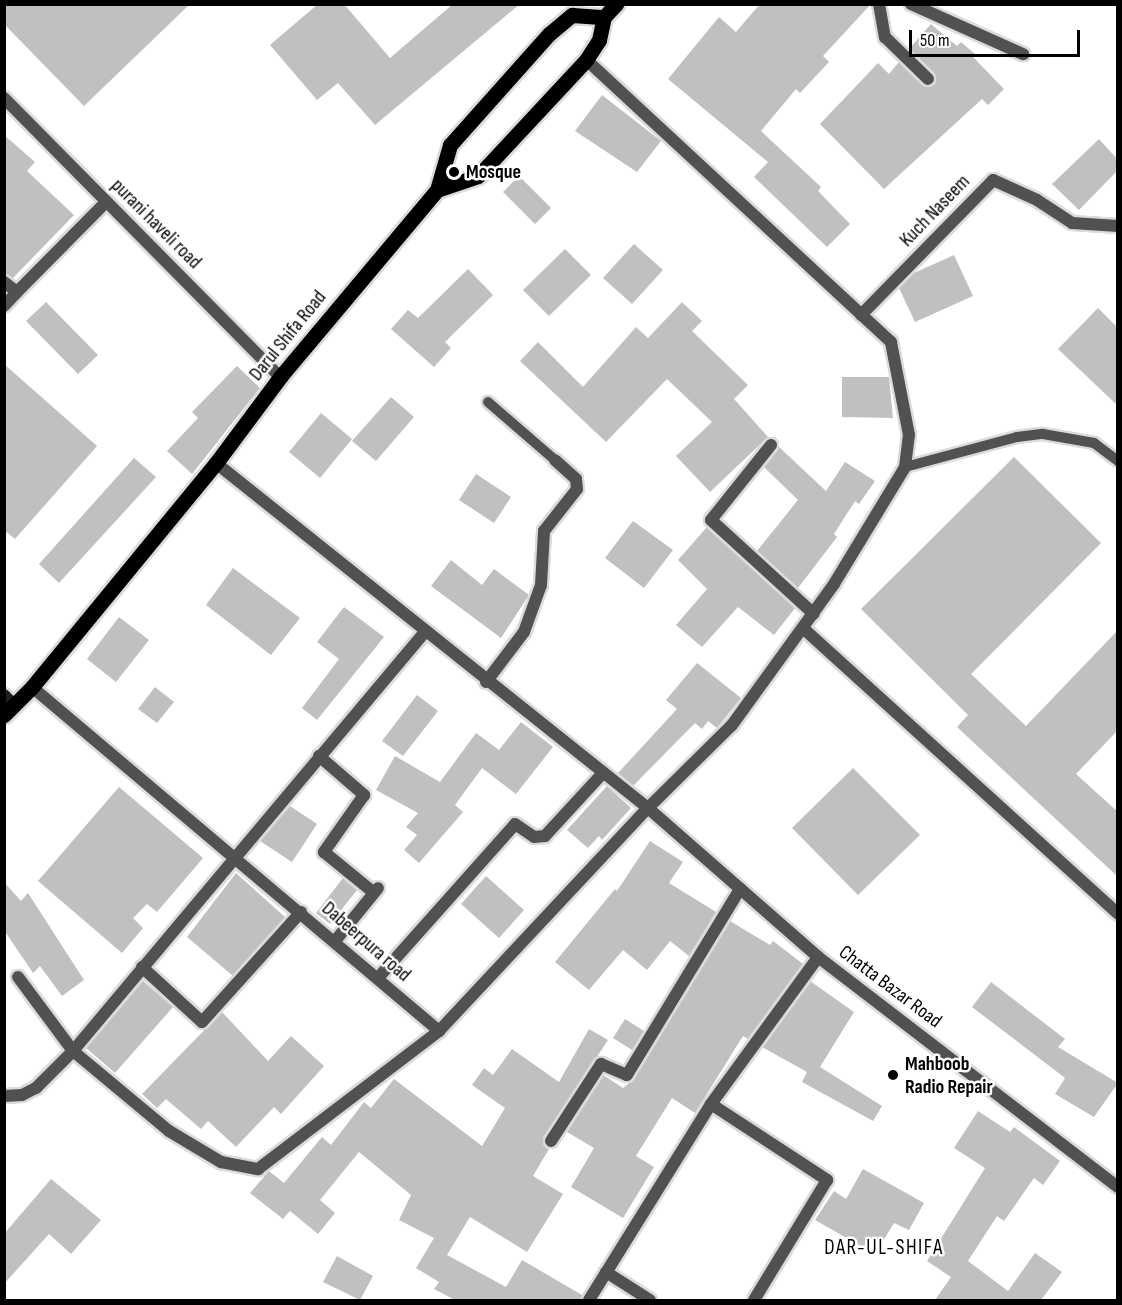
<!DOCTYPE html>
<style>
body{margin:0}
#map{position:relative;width:1122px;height:1305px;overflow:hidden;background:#fff;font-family:"Sofia Sans Condensed",sans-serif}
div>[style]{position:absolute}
.building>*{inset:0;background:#c0c0c0}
.roads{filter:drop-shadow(2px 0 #dbdbdb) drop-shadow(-2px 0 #dbdbdb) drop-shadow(0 2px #dbdbdb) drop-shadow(0 -2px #dbdbdb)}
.service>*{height:10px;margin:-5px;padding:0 5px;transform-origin:5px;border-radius:5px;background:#515151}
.minor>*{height:12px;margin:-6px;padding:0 6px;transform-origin:6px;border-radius:6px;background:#515151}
.tertiary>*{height:12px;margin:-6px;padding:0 6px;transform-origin:6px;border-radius:6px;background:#515151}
.secondary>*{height:12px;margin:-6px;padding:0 6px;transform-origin:6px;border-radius:6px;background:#1e1e1e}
.primary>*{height:15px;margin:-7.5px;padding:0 7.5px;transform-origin:7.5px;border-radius:7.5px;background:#000}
.dots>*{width:16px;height:16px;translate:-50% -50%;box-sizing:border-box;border:3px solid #fff;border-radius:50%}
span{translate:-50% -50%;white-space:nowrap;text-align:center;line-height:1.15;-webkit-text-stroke:5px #fff;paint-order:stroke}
.poi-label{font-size:20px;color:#000;font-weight:700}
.left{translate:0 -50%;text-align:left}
.street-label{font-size:20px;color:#000}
.neighbourhood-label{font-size:21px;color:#000;letter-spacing:1.5px}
.frame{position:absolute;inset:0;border:6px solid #000;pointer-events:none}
.scale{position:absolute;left:909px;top:30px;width:171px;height:27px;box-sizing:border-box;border:3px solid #000;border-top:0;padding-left:8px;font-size:18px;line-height:21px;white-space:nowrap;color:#000;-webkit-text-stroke:4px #fff;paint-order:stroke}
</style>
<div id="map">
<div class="building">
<i style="clip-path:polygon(4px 4px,190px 4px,84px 106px,4px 24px)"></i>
<i style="clip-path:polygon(318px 4px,344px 4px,390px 58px,453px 4px,520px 4px,375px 125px,338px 83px,317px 100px,270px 45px)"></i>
<i style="clip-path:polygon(760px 4px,871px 4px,823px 56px,829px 62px,800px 93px,796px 89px,761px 131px,821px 187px,818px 191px,850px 224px,827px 247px,754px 177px,768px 162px,668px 79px,719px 17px,736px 32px)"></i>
<i style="clip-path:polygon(931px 24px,957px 46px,961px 42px,975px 54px,973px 57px,1004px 89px,988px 105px,982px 99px,884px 189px,820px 124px,878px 63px,889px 74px,899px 62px,923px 85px,933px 85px,934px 74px,909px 49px)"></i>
<i style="clip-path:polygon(602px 95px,661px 141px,637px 172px,575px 131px)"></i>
<i style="clip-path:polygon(4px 135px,35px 162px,27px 171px,74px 215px,13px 278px,4px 274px)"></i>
<i style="clip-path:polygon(1099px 139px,1118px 160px,1118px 170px,1079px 210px,1052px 184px)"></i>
<i style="clip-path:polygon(519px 176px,551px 208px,535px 224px,503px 192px)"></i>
<i style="clip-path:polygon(634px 244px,663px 270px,632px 304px,603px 278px)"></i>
<i style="clip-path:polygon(565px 249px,591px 275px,549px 316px,523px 290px)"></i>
<i style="clip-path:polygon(954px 255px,973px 296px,915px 322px,899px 288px,914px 273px)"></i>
<i style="clip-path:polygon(468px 269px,493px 295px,445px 342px,451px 348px,434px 367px,391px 329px,408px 310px,418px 318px)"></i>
<i style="clip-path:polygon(46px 302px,98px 355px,78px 374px,26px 321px)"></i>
<i style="clip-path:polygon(682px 302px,702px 321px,692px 331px,748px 385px,734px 399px,768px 437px,710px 492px,676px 456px,712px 422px,667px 379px,606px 442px,520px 361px,538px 342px,583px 387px,636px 327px,648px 338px)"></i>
<i style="clip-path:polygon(1098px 308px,1118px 328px,1118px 406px,1058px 349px)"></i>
<i style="clip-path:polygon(4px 364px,97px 446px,15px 539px,4px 530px)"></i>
<i style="clip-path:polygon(237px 366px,260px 388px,192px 474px,167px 451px,198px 418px,192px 412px)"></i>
<i style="clip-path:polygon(842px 377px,889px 377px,893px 418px,842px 417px)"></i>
<i style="clip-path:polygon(391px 397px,414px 417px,376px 461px,352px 441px)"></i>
<i style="clip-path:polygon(321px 413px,352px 439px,320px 478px,289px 452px)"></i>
<i style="clip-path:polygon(779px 447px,826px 491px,845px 462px,875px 481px,859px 504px,855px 501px,834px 534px,837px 537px,798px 588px,757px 551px,798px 500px,764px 467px)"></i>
<i style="clip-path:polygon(1014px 457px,1101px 543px,971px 674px,1026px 726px,1118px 630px,1118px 730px,1076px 774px,1118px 812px,1118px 877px,957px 727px,968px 715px,861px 609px)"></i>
<i style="clip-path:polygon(134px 458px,156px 477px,59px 583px,39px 564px)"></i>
<i style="clip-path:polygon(476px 474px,511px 497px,494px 523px,459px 500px)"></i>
<i style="clip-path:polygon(633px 521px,673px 550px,644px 588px,605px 558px)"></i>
<i style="clip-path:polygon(707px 527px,795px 608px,774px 635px,738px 607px,702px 647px,676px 625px,707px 589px,678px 560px)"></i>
<i style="clip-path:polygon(451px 560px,482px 585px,494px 569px,529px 595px,501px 638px,431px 586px)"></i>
<i style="clip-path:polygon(233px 568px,300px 618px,271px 655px,206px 605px)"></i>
<i style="clip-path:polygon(344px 607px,384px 637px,317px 720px,302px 708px,339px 659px,317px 642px)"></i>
<i style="clip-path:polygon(119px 617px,149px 640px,116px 682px,87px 659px)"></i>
<i style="clip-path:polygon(697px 663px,741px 698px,717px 728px,708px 721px,702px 729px,695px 723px,633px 786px,618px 773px,677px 709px,666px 700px)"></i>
<i style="clip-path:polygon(155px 687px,174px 702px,157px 723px,138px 709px)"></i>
<i style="clip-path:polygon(417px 695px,438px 711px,403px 756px,382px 741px)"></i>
<i style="clip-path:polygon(521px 722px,553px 747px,516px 794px,482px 768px,455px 805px,463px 812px,419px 863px,404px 850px,417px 835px,406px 827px,418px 813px,376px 790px,395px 756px,440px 782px,476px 733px,499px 750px)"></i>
<i style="clip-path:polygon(853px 768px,920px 835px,858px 895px,792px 828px)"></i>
<i style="clip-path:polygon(607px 786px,631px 808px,602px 840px,599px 836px,588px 848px,567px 830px)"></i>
<i style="clip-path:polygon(119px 787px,203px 858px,157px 912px,147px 904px,133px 918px,143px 928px,122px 953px,38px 881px)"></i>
<i style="clip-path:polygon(290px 806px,317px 824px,292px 862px,260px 841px)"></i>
<i style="clip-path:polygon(650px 841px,683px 862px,669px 883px,716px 912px,689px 956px,670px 941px,647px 970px,623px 950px,589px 990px,555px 962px,615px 889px,617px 891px)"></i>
<i style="clip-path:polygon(236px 873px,285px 917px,233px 976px,187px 937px)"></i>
<i style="clip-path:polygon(486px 876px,524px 910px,499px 938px,461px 904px)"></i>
<i style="clip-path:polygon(343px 878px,357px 890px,330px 924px,316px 913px)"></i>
<i style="clip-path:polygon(4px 882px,21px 901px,28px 893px,84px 980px,62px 996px,40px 966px,33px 973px,4px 930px)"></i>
<i style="clip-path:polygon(730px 921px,770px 945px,773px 941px,803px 964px,748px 1039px,743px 1036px,695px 1113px,672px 1098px,636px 1156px,654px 1167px,623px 1218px,571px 1187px,594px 1148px,567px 1132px,603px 1075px,623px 1088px,634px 1079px)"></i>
<i style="clip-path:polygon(143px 981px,173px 1007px,115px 1073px,86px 1048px)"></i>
<i style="clip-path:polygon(810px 981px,854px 1012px,820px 1067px,882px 1106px,873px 1121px,802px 1082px,807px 1072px,762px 1047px)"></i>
<i style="clip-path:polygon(991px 982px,1065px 1039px,1058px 1047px,1118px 1083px,1094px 1117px,1055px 1094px,1065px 1078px,972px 1007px)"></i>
<i style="clip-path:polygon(222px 1012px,268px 1061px,291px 1036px,324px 1066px,281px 1114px,274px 1107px,236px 1147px,208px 1121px,201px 1129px,166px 1099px,157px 1108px,142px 1094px)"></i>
<i style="clip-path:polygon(625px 1019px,644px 1031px,632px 1050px,613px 1038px)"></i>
<i style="clip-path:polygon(589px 1029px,608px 1040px,544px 1137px,543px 1144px,549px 1149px,533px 1176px,563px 1194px,527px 1252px,470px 1217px,447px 1255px,506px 1287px,522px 1260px,582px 1295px,581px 1300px,455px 1300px,434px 1289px,439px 1282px,416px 1268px,434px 1238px,399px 1220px,411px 1195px,359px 1152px,320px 1200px,335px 1213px,318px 1234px,290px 1211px,283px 1219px,250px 1193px,269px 1171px,284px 1183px,322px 1137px,331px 1145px,364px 1102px,371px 1108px,394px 1079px,482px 1146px,505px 1108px,472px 1085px,484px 1068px,493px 1075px,512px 1049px,559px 1082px)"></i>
<i style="clip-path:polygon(978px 1111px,1010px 1132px,1014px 1127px,1060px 1161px,1043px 1185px,1034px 1178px,1004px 1221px,997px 1216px,968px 1261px,1008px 1291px,1035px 1253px,1062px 1272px,1041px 1300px,935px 1300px,951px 1277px,927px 1261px,985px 1168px,954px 1148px)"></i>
<i style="clip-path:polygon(863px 1169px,924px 1203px,909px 1230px,894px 1223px,875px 1254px,815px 1220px,834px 1191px,846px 1199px)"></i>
<i style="clip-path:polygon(51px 1179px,101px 1220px,71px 1254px,49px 1234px,4px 1284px,4px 1234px)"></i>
<i style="clip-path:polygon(337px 1256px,373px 1276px,360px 1300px,323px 1282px)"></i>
</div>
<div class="roads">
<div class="service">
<i style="left:488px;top:402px;width:89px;rotate:40.9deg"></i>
<i style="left:905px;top:467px;width:116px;rotate:-15deg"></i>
<i style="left:1017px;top:437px;width:26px;rotate:-7deg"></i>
<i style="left:1043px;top:434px;width:52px;rotate:10deg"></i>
<i style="left:1094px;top:443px;width:30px;rotate:37deg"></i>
</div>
<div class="minor">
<i style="left:879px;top:4px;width:34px;rotate:80deg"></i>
<i style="left:885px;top:37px;width:60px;rotate:44.3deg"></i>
<i style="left:911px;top:4px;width:123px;rotate:24.1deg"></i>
<i style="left:4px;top:282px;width:16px;rotate:38deg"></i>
<i style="left:17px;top:292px;width:127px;rotate:-45.3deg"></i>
<i style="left:4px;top:306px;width:19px;rotate:-47deg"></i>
<i style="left:861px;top:315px;width:189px;rotate:-45.6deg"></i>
<i style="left:993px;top:180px;width:48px;rotate:24.4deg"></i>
<i style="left:1037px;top:200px;width:42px;rotate:33.3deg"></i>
<i style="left:1072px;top:223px;width:46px;rotate:3.7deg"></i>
<i style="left:771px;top:445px;width:96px;rotate:128.7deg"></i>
<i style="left:711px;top:520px;width:139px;rotate:42.4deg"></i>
<i style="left:216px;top:463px;width:553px;rotate:38.61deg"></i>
<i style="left:804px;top:629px;width:424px;rotate:42.2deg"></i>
<i style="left:486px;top:682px;width:63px;rotate:-52.8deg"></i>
<i style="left:524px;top:632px;width:50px;rotate:-70.1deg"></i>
<i style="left:541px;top:585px;width:54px;rotate:-86.8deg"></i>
<i style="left:544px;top:531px;width:53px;rotate:-51.8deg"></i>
<i style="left:577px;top:489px;width:10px;rotate:-96deg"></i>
<i style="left:576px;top:479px;width:28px;rotate:-138deg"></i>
<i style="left:319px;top:756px;width:60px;rotate:40.9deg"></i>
<i style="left:364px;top:795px;width:70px;rotate:125.1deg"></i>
<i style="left:324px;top:852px;width:63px;rotate:39.2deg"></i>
<i style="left:335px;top:941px;width:68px;rotate:-50.9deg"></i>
<i style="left:142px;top:967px;width:81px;rotate:42.5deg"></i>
<i style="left:202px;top:1022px;width:148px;rotate:-48deg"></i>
<i style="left:18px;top:977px;width:92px;rotate:53.4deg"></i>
<i style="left:73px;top:1051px;width:125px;rotate:39.8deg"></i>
<i style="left:169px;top:1131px;width:61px;rotate:30.8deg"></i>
<i style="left:221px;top:1162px;width:38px;rotate:11deg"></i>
<i style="left:258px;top:1169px;width:228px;rotate:-37.3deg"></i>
<i style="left:378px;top:978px;width:206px;rotate:-48.3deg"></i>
<i style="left:515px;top:824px;width:23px;rotate:34deg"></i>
<i style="left:534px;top:837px;width:11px;rotate:-5deg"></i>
<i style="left:545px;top:836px;width:86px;rotate:-47.4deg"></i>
<i style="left:4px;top:1096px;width:18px;rotate:-3deg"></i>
<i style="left:22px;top:1095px;width:16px;rotate:-27deg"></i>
<i style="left:36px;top:1088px;width:52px;rotate:-45deg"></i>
<i style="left:73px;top:1051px;width:546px;rotate:-49.98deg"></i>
<i style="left:711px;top:1104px;width:139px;rotate:33.2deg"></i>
<i style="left:827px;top:1180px;width:140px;rotate:121.3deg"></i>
<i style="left:551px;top:1141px;width:92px;rotate:-57deg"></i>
<i style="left:601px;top:1064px;width:28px;rotate:23deg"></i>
<i style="left:627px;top:1075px;width:218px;rotate:-58.7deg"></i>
<i style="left:606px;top:1272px;width:52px;rotate:32.5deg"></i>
<i style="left:589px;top:1300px;width:231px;rotate:-58.1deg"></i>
<i style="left:711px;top:1104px;width:182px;rotate:-53.9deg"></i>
</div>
<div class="tertiary">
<i style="left:4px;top:98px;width:392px;rotate:45.3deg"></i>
<i style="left:32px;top:687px;width:533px;rotate:40.2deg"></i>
<i style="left:439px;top:1031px;width:306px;rotate:-46.9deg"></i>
<i style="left:648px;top:808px;width:118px;rotate:-44.7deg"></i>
<i style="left:732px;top:725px;width:174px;rotate:-54.1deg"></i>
<i style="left:834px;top:584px;width:137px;rotate:-58.7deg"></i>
<i style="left:905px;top:467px;width:32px;rotate:-83deg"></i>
<i style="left:909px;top:435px;width:95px;rotate:-101deg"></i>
<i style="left:891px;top:342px;width:415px;rotate:-137.2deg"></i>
<i style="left:648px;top:808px;width:226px;rotate:41.2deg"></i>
<i style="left:818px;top:957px;width:378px;rotate:37.5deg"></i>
</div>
<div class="secondary">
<i style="left:4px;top:695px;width:14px;rotate:45deg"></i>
<i style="left:14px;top:705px;width:9px;rotate:-41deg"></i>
</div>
<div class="primary">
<i style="left:437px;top:190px;width:47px;rotate:-73.9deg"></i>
<i style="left:450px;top:145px;width:149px;rotate:-48.3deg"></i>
<i style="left:549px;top:34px;width:30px;rotate:-40deg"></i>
<i style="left:572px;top:15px;width:32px;rotate:4deg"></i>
<i style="left:4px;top:715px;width:40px;rotate:-45deg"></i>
<i style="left:32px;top:687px;width:290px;rotate:-50.6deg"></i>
<i style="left:216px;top:463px;width:107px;rotate:-53.3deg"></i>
<i style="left:280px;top:377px;width:244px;rotate:-50deg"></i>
<i style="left:437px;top:190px;width:43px;rotate:-18.9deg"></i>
<i style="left:478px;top:176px;width:158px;rotate:-47deg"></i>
<i style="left:586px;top:60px;width:24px;rotate:-57deg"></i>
<i style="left:599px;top:40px;width:24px;rotate:-78deg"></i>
<i style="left:604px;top:17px;width:18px;rotate:-47deg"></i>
</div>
</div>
<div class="dots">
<i style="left:454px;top:172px;background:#000"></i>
<i style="left:893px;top:1075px;background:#000"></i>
</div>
<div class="poi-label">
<span class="left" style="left:466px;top:172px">Mosque</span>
<span class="left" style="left:905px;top:1076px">Mahboob<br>Radio Repair</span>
</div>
<div class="street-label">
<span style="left:935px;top:211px;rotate:-46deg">Kuch Naseem</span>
<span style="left:156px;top:224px;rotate:45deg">purani haveli road</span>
<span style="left:288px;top:336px;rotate:-51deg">Darul Shifa Road</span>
<span style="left:366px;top:942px;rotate:41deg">Dabeerpura road</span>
<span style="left:890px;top:987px;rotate:37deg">Chatta Bazar Road</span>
</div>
<div class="neighbourhood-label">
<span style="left:884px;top:1248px">DAR-UL-SHIFA</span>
</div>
<div class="frame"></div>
<div class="scale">50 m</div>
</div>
